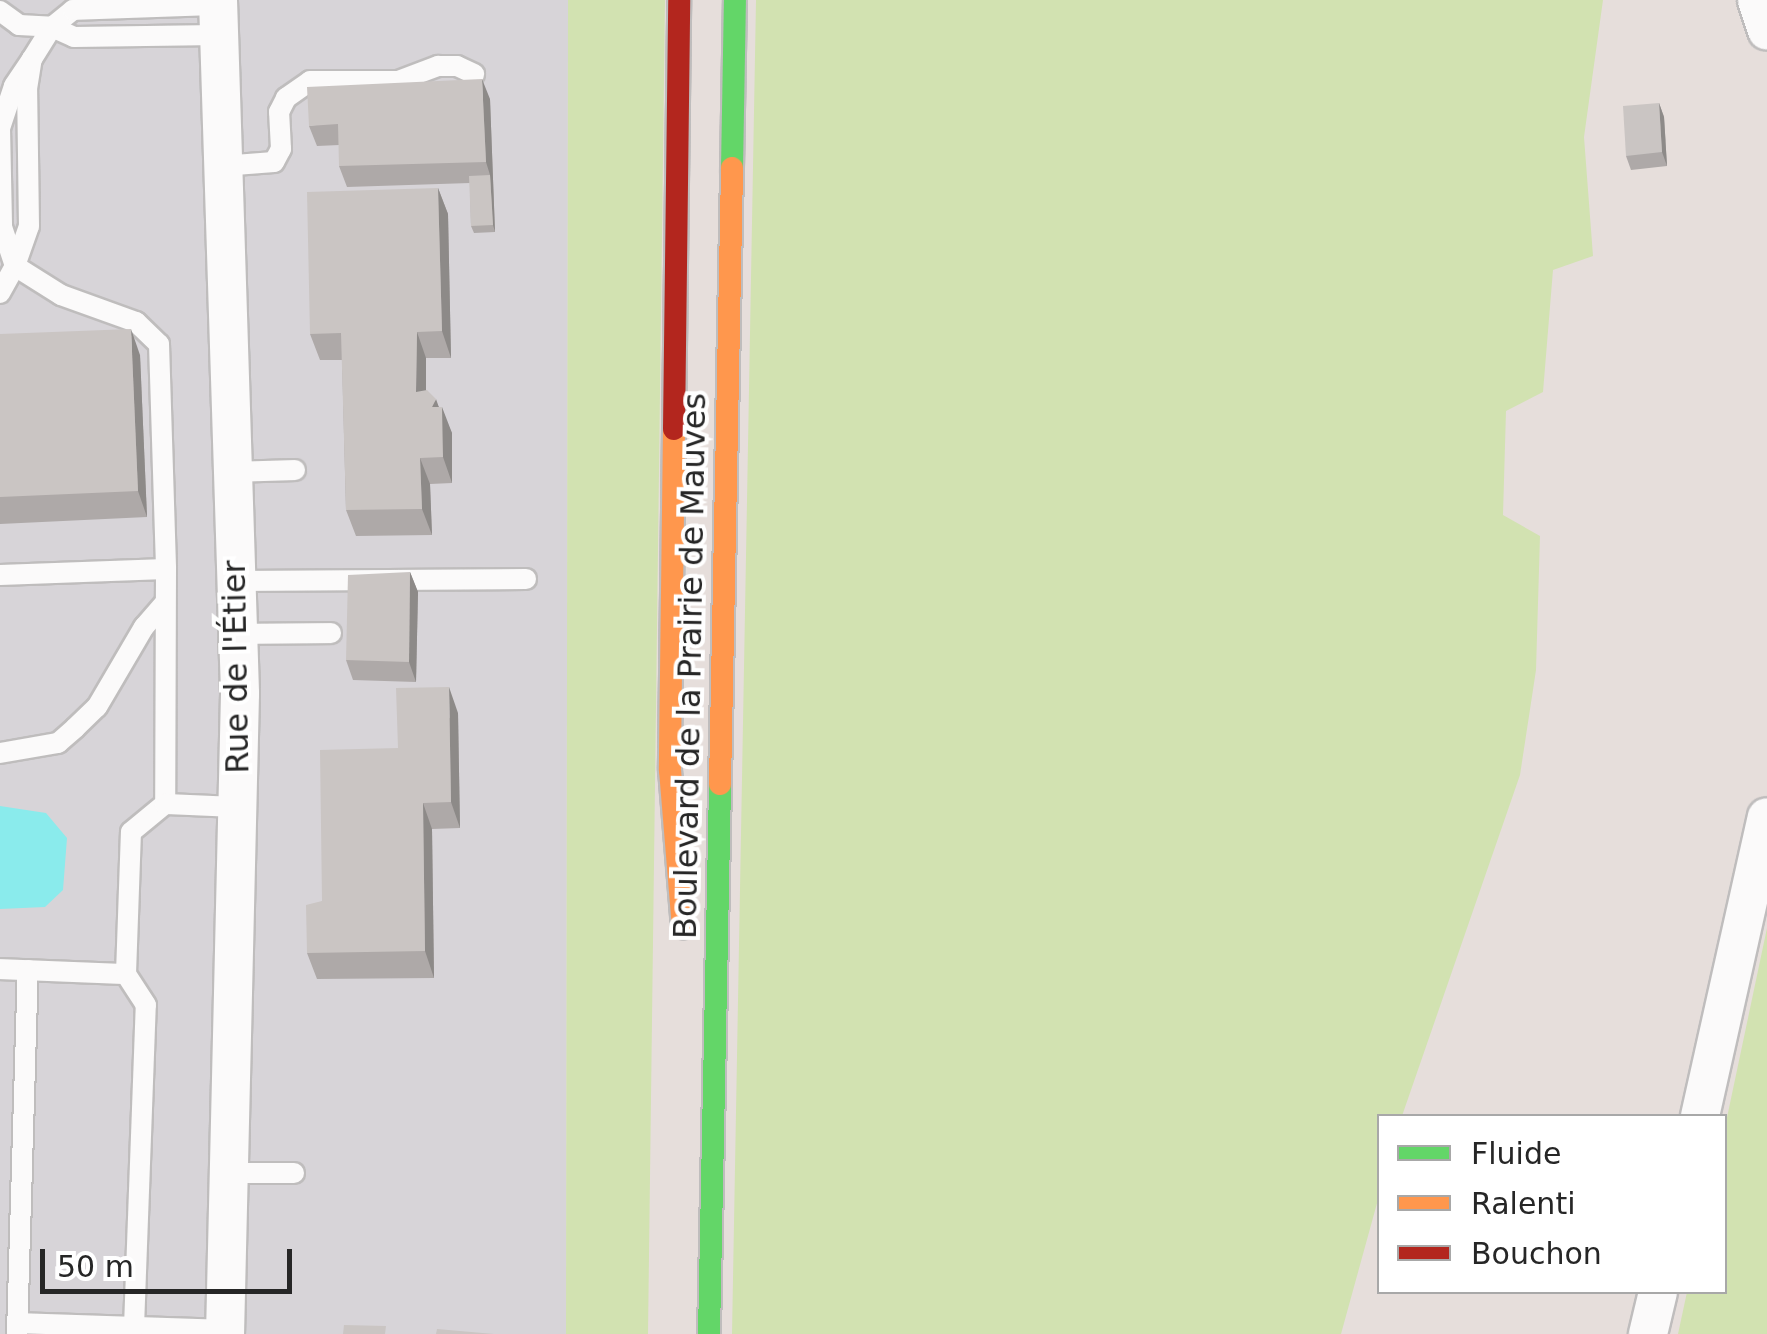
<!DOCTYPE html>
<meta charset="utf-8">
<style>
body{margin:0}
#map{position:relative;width:1767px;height:1334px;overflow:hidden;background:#e6dedb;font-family:"DejaVu Sans",sans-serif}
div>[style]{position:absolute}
.industrial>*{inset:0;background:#d7d4d8}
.green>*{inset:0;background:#d2e2b1}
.water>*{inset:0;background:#8aebec}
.roads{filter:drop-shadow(2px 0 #bfbdbd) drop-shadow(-2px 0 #bfbdbd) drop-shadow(0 2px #bfbdbd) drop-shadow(0 -2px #bfbdbd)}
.lane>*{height:20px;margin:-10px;padding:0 10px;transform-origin:10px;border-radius:10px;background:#fbfafa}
.street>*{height:38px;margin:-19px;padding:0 19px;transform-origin:19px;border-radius:19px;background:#fbfafa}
.fast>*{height:22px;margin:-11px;padding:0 11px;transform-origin:11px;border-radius:11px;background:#63d668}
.slow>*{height:22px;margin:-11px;padding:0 11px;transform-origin:11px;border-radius:11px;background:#ff974d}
.jam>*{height:22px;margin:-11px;padding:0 11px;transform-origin:11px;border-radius:11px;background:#b3261e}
.wall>*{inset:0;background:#aea9a8}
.shaded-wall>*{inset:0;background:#8d8a88}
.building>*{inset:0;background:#cac5c3}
span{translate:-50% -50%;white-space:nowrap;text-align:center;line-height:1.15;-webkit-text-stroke:8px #fff;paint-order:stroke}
.street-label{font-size:32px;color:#262626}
.legend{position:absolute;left:1377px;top:1114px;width:350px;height:180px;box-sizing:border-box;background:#fff;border:2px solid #a8a8a8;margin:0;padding:12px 18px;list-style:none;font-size:30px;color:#262626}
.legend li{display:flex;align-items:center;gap:20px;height:50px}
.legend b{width:50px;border:2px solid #a8a8a8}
.scale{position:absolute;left:40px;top:1249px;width:252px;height:45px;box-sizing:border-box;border:5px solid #262626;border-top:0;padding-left:12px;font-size:30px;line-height:35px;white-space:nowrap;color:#262626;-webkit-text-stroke:8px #fff;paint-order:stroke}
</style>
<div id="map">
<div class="industrial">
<i style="clip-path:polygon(0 0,568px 0,566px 1334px,0 1334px)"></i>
</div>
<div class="green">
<i style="clip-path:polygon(568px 0,665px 0,648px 1334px,566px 1334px)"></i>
<i style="clip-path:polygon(756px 0,1603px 0,1584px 137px,1593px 256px,1553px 270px,1543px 392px,1506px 411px,1503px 515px,1540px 536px,1536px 670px,1520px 775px,1402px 1116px,1380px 1116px,1379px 1196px,1341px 1334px,732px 1334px)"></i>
<i style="clip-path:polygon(1767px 928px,1767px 1334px,1678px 1334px,1687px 1292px,1724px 1292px,1725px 1127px)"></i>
</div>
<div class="water">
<i style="clip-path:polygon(0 806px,46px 813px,67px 838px,63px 890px,45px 907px,0 909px)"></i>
</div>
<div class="roads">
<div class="lane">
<i style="left:0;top:11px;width:24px;rotate:36deg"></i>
<i style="left:19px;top:25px;width:33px;rotate:3deg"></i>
<i style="left:52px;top:27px;width:24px;rotate:24deg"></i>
<i style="left:74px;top:37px;width:144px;rotate:-0.8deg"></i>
<i style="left:32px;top:59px;width:32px;rotate:124deg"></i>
<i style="left:14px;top:86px;width:44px;rotate:108.4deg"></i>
<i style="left:0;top:128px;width:99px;rotate:88.8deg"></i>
<i style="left:2px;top:227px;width:41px;rotate:71.6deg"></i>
<i style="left:15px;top:266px;width:54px;rotate:32.2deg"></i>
<i style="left:61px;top:295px;width:80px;rotate:19.8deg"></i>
<i style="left:136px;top:322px;width:32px;rotate:44deg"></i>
<i style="left:159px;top:344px;width:225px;rotate:88.2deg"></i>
<i style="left:166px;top:569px;width:235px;rotate:90.2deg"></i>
<i style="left:222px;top:166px;width:52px;rotate:-4.4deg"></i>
<i style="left:274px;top:162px;width:15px;rotate:-62deg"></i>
<i style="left:281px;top:149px;width:37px;rotate:-93deg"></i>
<i style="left:279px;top:112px;width:16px;rotate:-63deg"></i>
<i style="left:286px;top:98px;width:29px;rotate:-35deg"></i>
<i style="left:310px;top:81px;width:88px"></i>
<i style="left:398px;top:81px;width:43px;rotate:-20.6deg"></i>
<i style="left:438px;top:66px;width:19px"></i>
<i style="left:457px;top:66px;width:19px;rotate:25deg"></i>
<i style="left:0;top:293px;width:31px;rotate:-61deg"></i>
<i style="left:15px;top:266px;width:42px;rotate:-70.7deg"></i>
<i style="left:29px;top:226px;width:137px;rotate:-90.8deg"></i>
<i style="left:27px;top:89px;width:30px;rotate:-81deg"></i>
<i style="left:32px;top:59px;width:38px;rotate:-58deg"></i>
<i style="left:52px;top:27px;width:27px;rotate:-39deg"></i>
<i style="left:73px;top:10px;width:145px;rotate:-2deg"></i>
<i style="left:232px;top:472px;width:63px;rotate:-1.8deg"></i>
<i style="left:0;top:575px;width:166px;rotate:-2.1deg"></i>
<i style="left:236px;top:581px;width:290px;rotate:-0.4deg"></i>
<i style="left:238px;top:634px;width:93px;rotate:-0.6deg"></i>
<i style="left:0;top:753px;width:59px;rotate:-9.8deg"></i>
<i style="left:58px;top:743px;width:23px;rotate:-41deg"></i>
<i style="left:75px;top:728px;width:30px;rotate:-44deg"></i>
<i style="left:97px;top:707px;width:93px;rotate:-59.6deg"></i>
<i style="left:144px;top:627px;width:32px;rotate:-49deg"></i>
<i style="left:0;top:969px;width:126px;rotate:2.3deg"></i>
<i style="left:229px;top:1173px;width:65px"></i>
<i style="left:18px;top:1323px;width:207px;rotate:1.9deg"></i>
<i style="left:134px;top:1327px;width:322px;rotate:-87.9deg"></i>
<i style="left:146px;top:1005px;width:37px;rotate:-123deg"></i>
<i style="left:126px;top:974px;width:142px;rotate:-88deg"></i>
<i style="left:131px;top:832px;width:44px;rotate:-39.5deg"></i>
<i style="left:165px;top:804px;width:72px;rotate:2.4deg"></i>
<i style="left:17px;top:1334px;width:364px;rotate:-88.3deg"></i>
</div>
<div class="street">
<i style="left:218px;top:0;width:694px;rotate:88.18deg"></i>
<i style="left:240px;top:694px;width:640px;rotate:91.34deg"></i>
<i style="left:1757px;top:0;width:32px;rotate:72deg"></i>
<i style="left:1700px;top:1116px;width:306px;rotate:-77.4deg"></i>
<i style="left:1648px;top:1334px;width:43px;rotate:-76.6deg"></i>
</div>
<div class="fast">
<i style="left:732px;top:168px;width:168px;rotate:-89deg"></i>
<i style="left:709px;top:1334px;width:550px;rotate:-88.85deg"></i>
</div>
<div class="slow">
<i style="left:674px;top:429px;width:341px;rotate:90.7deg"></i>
<i style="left:670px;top:770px;width:158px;rotate:85.3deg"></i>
<i style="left:720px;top:784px;width:616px;rotate:-88.88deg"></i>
</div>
<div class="jam">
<i style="left:674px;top:429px;width:429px;rotate:-89.3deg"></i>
</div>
</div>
<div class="wall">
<i style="clip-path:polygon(490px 99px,495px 232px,474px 233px,471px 226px,470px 183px,347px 187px,339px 166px,339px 145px,317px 146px,309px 126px)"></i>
<i style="clip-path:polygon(1659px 103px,1664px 117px,1667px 166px,1631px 170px,1626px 156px)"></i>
<i style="clip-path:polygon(438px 188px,448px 214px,451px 358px,426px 358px,426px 390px,439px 407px,452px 433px,452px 483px,430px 484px,432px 535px,356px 536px,346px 510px,342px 360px,320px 360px,310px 334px)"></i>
<i style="clip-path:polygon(0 334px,140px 355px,147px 517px,0 524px)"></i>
<i style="clip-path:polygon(410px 572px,418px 592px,416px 682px,353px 680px,346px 660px)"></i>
<i style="clip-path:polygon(458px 713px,460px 828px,432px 829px,434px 978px,317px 979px,307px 953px,322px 901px,398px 748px)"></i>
</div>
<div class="shaded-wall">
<i style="clip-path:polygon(482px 79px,490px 99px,495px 232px,493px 225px,490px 175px,486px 162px)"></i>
<i style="clip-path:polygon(1659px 103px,1664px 117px,1667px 166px,1662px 152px)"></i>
<i style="clip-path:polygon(438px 188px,448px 214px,451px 358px,442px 331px)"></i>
<i style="clip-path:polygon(131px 329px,140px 355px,147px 517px,138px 491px)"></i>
<i style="clip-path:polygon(417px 332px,426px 358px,426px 418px,416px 392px)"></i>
<i style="clip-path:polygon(436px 399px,442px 416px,442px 407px,452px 433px,452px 483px,443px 457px,432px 407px)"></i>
<i style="clip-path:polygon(420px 458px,430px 484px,432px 535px,422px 509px)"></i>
<i style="clip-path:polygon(410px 572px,418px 592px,416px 682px,409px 662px)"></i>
<i style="clip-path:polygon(449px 687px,458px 713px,460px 828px,451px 802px)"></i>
<i style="clip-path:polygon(423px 803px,432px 829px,434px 978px,425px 951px)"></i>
</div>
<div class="building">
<i style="clip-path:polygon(482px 79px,486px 162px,339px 166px,338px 124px,309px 126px,307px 87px)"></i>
<i style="clip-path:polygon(1659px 103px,1662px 152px,1626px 156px,1623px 106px)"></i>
<i style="clip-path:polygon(490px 175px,493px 225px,471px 226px,469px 176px)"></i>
<i style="clip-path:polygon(438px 188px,442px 331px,417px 332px,416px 392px,427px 390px,436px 399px,432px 407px,442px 407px,443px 457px,420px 458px,422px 509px,346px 510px,341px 333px,310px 334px,307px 192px)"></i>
<i style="clip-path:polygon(131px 329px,138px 491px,0 497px,0 334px)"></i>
<i style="clip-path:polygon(410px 572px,409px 662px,346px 660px,348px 575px)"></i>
<i style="clip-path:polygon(449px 687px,451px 802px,423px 803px,425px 951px,307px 953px,306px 905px,322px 901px,320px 750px,398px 748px,396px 688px)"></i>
<i style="clip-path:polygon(344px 1325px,386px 1326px,385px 1334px,343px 1334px)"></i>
<i style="clip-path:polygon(437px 1329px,494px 1334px,436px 1334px)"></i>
</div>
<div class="street-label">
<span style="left:690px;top:666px;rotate:-89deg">Boulevard de la Prairie de Mauves</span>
<span style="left:236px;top:667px;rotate:-91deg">Rue de l'Étier</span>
</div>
<ul class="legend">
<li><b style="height:12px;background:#63d668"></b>Fluide</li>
<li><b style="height:12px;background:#ff974d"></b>Ralenti</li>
<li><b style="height:12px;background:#b3261e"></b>Bouchon</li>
</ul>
<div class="scale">50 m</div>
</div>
